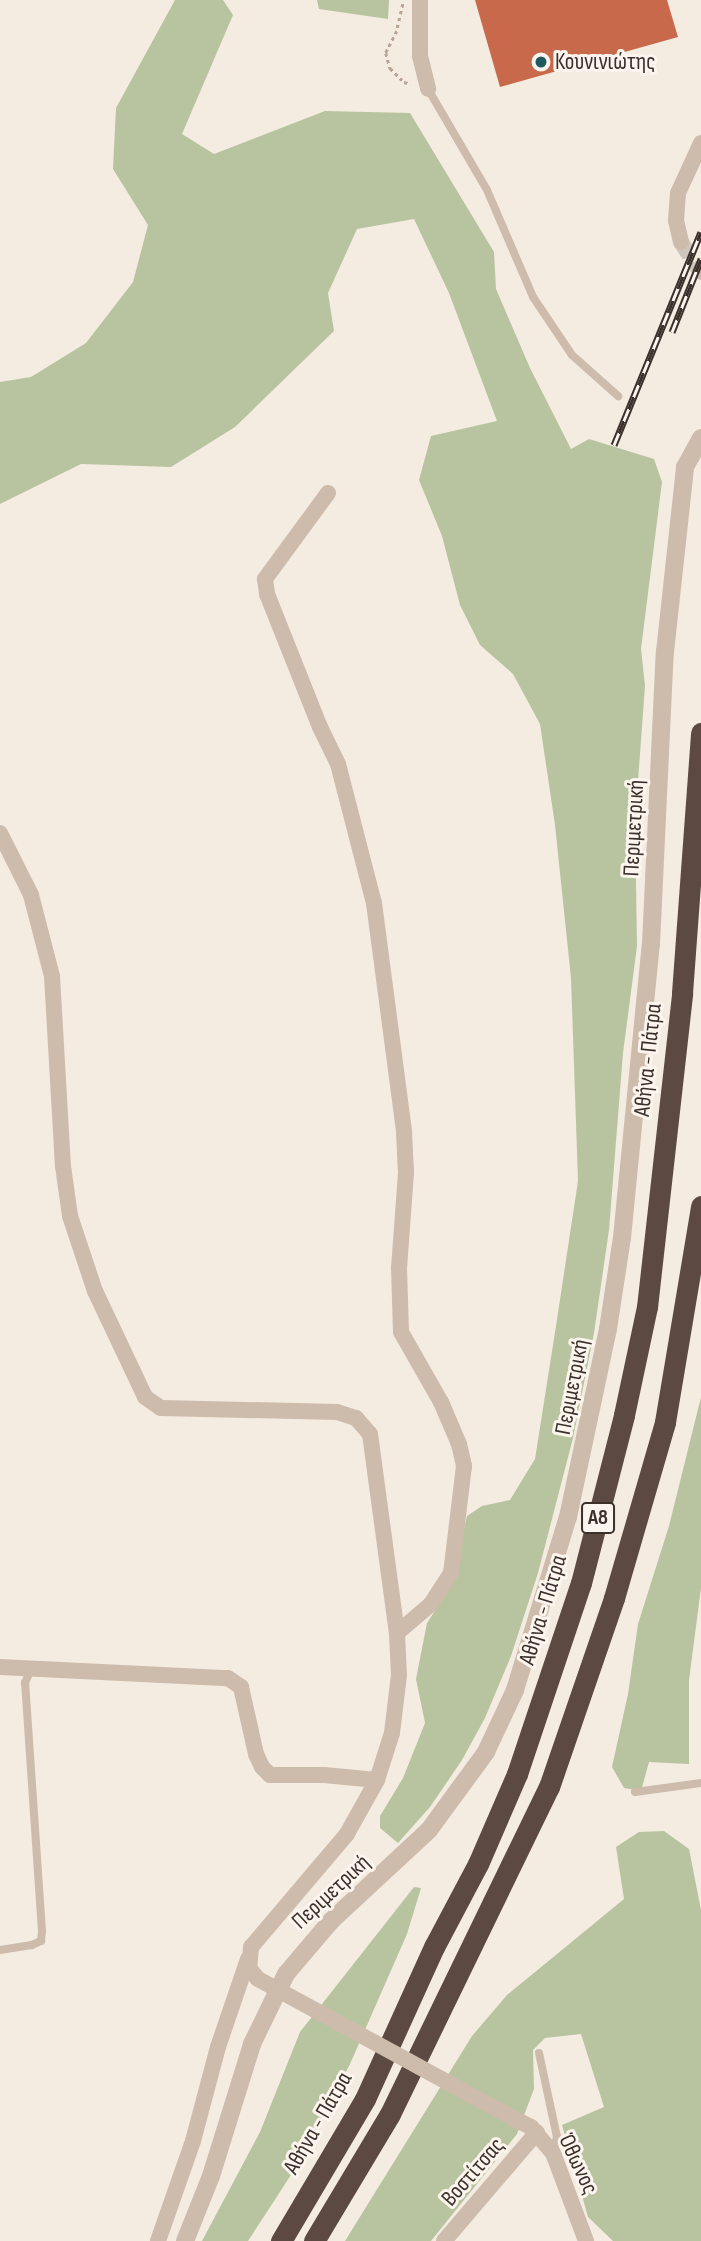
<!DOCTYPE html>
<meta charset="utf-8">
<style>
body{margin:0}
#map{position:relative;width:701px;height:2241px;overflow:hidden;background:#f4ebe1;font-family:"Sofia Sans Condensed",sans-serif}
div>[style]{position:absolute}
.green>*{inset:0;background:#b8c4a0}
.building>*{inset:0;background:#c8694b}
.minor-tunnel>*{height:16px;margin-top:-8px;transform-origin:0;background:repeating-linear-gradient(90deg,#cfc6bd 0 16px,transparent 0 24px)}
.path>*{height:2.5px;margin-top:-1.25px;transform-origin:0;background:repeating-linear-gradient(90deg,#b9a596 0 3.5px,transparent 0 7px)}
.service>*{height:8px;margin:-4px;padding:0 4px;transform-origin:4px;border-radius:4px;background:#cdbbac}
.minor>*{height:16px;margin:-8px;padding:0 8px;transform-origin:8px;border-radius:8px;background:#cdbbac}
.tertiary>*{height:18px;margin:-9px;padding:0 9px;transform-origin:9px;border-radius:9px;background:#cdbbac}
.motorway>*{height:21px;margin:-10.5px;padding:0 10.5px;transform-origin:10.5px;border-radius:10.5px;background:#5c4a42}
.rail>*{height:7px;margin-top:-3.5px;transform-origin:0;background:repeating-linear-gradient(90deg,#fbf5ee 0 13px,#3b302b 0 26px);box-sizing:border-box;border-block:2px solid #3b302b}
.minor-bridge>*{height:16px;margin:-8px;padding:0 8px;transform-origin:8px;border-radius:8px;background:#cdbbac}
.dots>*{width:19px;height:19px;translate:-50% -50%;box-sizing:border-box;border:4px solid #fbf5ee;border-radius:50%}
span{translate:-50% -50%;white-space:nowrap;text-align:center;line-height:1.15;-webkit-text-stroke:6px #fbf5ee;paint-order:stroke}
.shield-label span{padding:2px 5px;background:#fbf5ee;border:2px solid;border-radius:5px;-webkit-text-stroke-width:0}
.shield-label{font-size:21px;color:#3b302b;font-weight:700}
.poi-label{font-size:23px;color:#3b302b}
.left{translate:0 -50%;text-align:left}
.street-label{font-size:23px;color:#3b302b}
</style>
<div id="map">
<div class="green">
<i style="clip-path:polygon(175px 0,223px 0,233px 15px,182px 134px,214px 154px,325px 111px,410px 113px,494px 252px,496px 289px,530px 368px,571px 449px,589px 439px,654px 459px,662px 482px,641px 649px,645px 686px,635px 822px,637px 946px,623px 1053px,609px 1230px,594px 1333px,573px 1438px,538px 1573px,511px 1656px,485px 1718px,462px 1760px,430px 1807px,398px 1843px,380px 1828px,380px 1816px,403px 1778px,425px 1723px,416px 1679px,427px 1623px,449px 1589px,467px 1516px,482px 1506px,510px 1500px,535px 1459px,556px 1326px,578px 1181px,571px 978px,555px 825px,540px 724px,513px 674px,480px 645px,460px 605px,442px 536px,419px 480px,431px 436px,497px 421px,449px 293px,414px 219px,357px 229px,328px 293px,334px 331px,235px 427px,171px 467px,81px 464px,0 504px,0 382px,31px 377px,86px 343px,133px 282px,148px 225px,113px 169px,116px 108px)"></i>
<i style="clip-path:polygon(317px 0,389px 0,388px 19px,319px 9px)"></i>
<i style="clip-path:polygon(701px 1397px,701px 1588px,689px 1680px,689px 1764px,649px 1762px,641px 1791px,624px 1788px,612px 1767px,628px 1694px,638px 1624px,669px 1526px)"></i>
<i style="clip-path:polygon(664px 1831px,689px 1849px,701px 1910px,701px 2241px,613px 2241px,588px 2217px,562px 2125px,604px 2107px,581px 2034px,545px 2038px,533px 2050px,534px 2089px,517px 2134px,431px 2241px,345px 2241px,472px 2036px,507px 1995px,624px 1899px,616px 1847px,639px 1832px)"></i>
<i style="clip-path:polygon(414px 1887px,421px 1888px,407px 1934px,350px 2064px,302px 2158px,248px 2241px,202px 2241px,260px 2132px,300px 2032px)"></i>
</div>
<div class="building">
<i style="clip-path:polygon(475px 0,667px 0,678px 37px,500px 87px)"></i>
</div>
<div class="minor-tunnel">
<i style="left:681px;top:242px;width:35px;rotate:57deg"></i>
</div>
<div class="path">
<i style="left:403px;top:4px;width:28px;rotate:103deg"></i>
<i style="left:397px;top:31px;width:25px;rotate:117deg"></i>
<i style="left:386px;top:53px;width:16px;rotate:75deg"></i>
<i style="left:390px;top:68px;width:20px;rotate:45deg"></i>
<i style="left:404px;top:82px;width:7px;rotate:16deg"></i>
</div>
<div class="service">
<i style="left:428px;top:89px;width:117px;rotate:59.7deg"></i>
<i style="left:487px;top:190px;width:116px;rotate:66.7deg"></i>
<i style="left:533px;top:297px;width:70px;rotate:56.1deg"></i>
<i style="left:572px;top:355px;width:62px;rotate:41.7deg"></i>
<i style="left:635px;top:1792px;width:67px;rotate:-7.8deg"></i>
<i style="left:0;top:1950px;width:32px;rotate:-9deg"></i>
<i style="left:32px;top:1945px;width:10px;rotate:-24deg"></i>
<i style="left:41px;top:1941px;width:10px;rotate:-84deg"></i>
<i style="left:42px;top:1931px;width:249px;rotate:-93.9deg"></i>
<i style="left:25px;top:1683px;width:15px;rotate:-67deg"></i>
<i style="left:539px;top:2053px;width:86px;rotate:77.9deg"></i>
<i style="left:557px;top:2137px;width:16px;rotate:104deg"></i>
</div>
<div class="minor">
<i style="left:420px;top:0;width:56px;rotate:90deg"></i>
<i style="left:420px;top:56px;width:34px;rotate:76deg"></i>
<i style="left:681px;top:242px;width:22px;rotate:-103deg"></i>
<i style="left:676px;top:221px;width:28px;rotate:-86deg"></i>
<i style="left:678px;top:193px;width:55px;rotate:-65.3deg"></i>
<i style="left:700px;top:271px;width:1px;rotate:45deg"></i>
<i style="left:328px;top:493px;width:107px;rotate:126.2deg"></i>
<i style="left:265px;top:579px;width:15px;rotate:82deg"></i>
<i style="left:267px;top:594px;width:143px;rotate:68.3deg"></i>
<i style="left:320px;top:727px;width:41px;rotate:64.1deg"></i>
<i style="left:338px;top:764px;width:144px;rotate:75.5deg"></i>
<i style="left:374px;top:903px;width:231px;rotate:82.5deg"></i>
<i style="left:404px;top:1132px;width:41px;rotate:87.2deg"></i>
<i style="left:406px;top:1173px;width:95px;rotate:94.2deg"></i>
<i style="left:399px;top:1268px;width:64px;rotate:88.2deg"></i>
<i style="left:401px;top:1332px;width:81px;rotate:60.3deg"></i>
<i style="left:441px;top:1402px;width:46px;rotate:66.8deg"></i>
<i style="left:459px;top:1444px;width:23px;rotate:77deg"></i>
<i style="left:464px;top:1466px;width:108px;rotate:96.9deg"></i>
<i style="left:451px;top:1573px;width:37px;rotate:123deg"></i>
<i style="left:431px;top:1604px;width:45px;rotate:139.5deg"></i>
<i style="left:0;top:833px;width:69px;rotate:63.4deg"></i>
<i style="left:31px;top:895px;width:84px;rotate:75.5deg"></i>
<i style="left:52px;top:976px;width:190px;rotate:86.7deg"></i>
<i style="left:63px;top:1166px;width:50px;rotate:82deg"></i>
<i style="left:70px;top:1216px;width:79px;rotate:71.6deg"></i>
<i style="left:95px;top:1291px;width:117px;rotate:64.7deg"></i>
<i style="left:145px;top:1397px;width:19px;rotate:35deg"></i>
<i style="left:161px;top:1408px;width:176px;rotate:1.3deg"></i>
<i style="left:337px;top:1412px;width:20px;rotate:18deg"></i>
<i style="left:356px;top:1418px;width:21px;rotate:49deg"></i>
<i style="left:370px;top:1434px;width:201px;rotate:82.3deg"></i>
<i style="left:397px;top:1633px;width:42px;rotate:87.3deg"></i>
<i style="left:399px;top:1675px;width:58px;rotate:96.9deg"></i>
<i style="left:392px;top:1733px;width:49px;rotate:107.7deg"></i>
<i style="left:377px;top:1780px;width:62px;rotate:119.1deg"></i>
<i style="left:347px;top:1834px;width:148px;rotate:130.3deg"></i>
<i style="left:251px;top:1947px;width:21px;rotate:95deg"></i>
<i style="left:249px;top:1968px;width:14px;rotate:51deg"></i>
<i style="left:0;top:1667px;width:228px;rotate:2.8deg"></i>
<i style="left:228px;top:1678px;width:16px;rotate:35deg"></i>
<i style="left:241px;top:1687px;width:69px;rotate:77.4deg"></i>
<i style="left:256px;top:1754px;width:14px;rotate:65deg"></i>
<i style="left:262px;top:1767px;width:11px;rotate:45deg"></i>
<i style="left:270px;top:1775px;width:54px"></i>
<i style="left:324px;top:1775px;width:53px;rotate:5.4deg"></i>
<i style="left:515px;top:2119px;width:18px;rotate:27deg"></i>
<i style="left:531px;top:2127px;width:34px;rotate:50deg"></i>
<i style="left:553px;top:2153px;width:94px;rotate:69.4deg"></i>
<i style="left:158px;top:2241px;width:106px;rotate:-70.7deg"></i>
<i style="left:193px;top:2141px;width:97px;rotate:-75.1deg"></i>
<i style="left:218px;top:2047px;width:93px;rotate:-71.2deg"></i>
<i style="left:444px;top:2241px;width:143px;rotate:-49.5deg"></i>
</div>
<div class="tertiary">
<i style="left:185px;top:2241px;width:70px;rotate:-68.2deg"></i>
<i style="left:211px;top:2176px;width:138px;rotate:-72.7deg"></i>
<i style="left:252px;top:2044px;width:78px;rotate:-64.1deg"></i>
<i style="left:286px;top:1974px;width:70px;rotate:-49.7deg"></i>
<i style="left:331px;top:1921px;width:134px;rotate:-42.9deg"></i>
<i style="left:429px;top:1830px;width:97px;rotate:-53.8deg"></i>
<i style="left:486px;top:1752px;width:68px;rotate:-64.9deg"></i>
<i style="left:515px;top:1690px;width:181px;rotate:-73deg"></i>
<i style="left:568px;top:1517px;width:192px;rotate:-78deg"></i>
<i style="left:608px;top:1329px;width:92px;rotate:-81.3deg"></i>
<i style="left:622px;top:1238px;width:295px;rotate:-84.4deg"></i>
<i style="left:651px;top:944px;width:292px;rotate:-87.3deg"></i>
<i style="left:665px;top:652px;width:186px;rotate:-83.8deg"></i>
<i style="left:685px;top:467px;width:33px;rotate:-61deg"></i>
</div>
<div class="motorway">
<i style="left:281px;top:2241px;width:165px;rotate:-59.4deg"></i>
<i style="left:365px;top:2099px;width:167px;rotate:-65.6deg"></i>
<i style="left:434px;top:1947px;width:94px;rotate:-62.1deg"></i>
<i style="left:478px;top:1864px;width:98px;rotate:-66.6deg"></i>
<i style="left:517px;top:1774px;width:201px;rotate:-71.5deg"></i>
<i style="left:581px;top:1583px;width:173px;rotate:-75.6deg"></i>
<i style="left:624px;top:1415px;width:110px;rotate:-78deg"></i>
<i style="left:647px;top:1307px;width:316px;rotate:-83.6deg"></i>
<i style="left:682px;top:993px;width:261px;rotate:-85.8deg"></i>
<i style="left:314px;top:2241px;width:148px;rotate:-59.1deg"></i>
<i style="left:390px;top:2114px;width:364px;rotate:-64.1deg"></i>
<i style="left:549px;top:1787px;width:200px;rotate:-71deg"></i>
<i style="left:614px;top:1598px;width:183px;rotate:-73.8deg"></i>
<i style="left:665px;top:1422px;width:219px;rotate:-80.5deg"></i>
</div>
<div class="rail">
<i style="left:672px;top:332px;width:79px;rotate:-68.3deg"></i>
<i style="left:614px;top:445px;width:230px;rotate:-67.8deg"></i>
</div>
<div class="minor-bridge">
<i style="left:258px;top:1979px;width:293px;rotate:28.6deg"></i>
</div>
<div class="dots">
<i style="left:541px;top:62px;background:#1f5a5e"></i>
</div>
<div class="shield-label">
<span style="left:598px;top:1518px">Α8</span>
</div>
<div class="poi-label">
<span class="left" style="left:555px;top:62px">Κουνινιώτης</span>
</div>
<div class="street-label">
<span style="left:634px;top:828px;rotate:-87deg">Περιμετρική</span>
<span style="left:648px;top:1060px;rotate:-84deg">Αθήνα - Πάτρα</span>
<span style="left:572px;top:1387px;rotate:-79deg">Περιμετρική</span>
<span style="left:543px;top:1610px;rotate:-73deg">Αθήνα - Πάτρα</span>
<span style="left:331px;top:1892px;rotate:-43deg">Περιμετρική</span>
<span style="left:318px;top:2123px;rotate:-60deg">Αθήνα - Πάτρα</span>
<span style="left:578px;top:2164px;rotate:65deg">Όθωνος</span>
<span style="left:473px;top:2172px;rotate:-49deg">Βοστίτσας</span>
</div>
</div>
